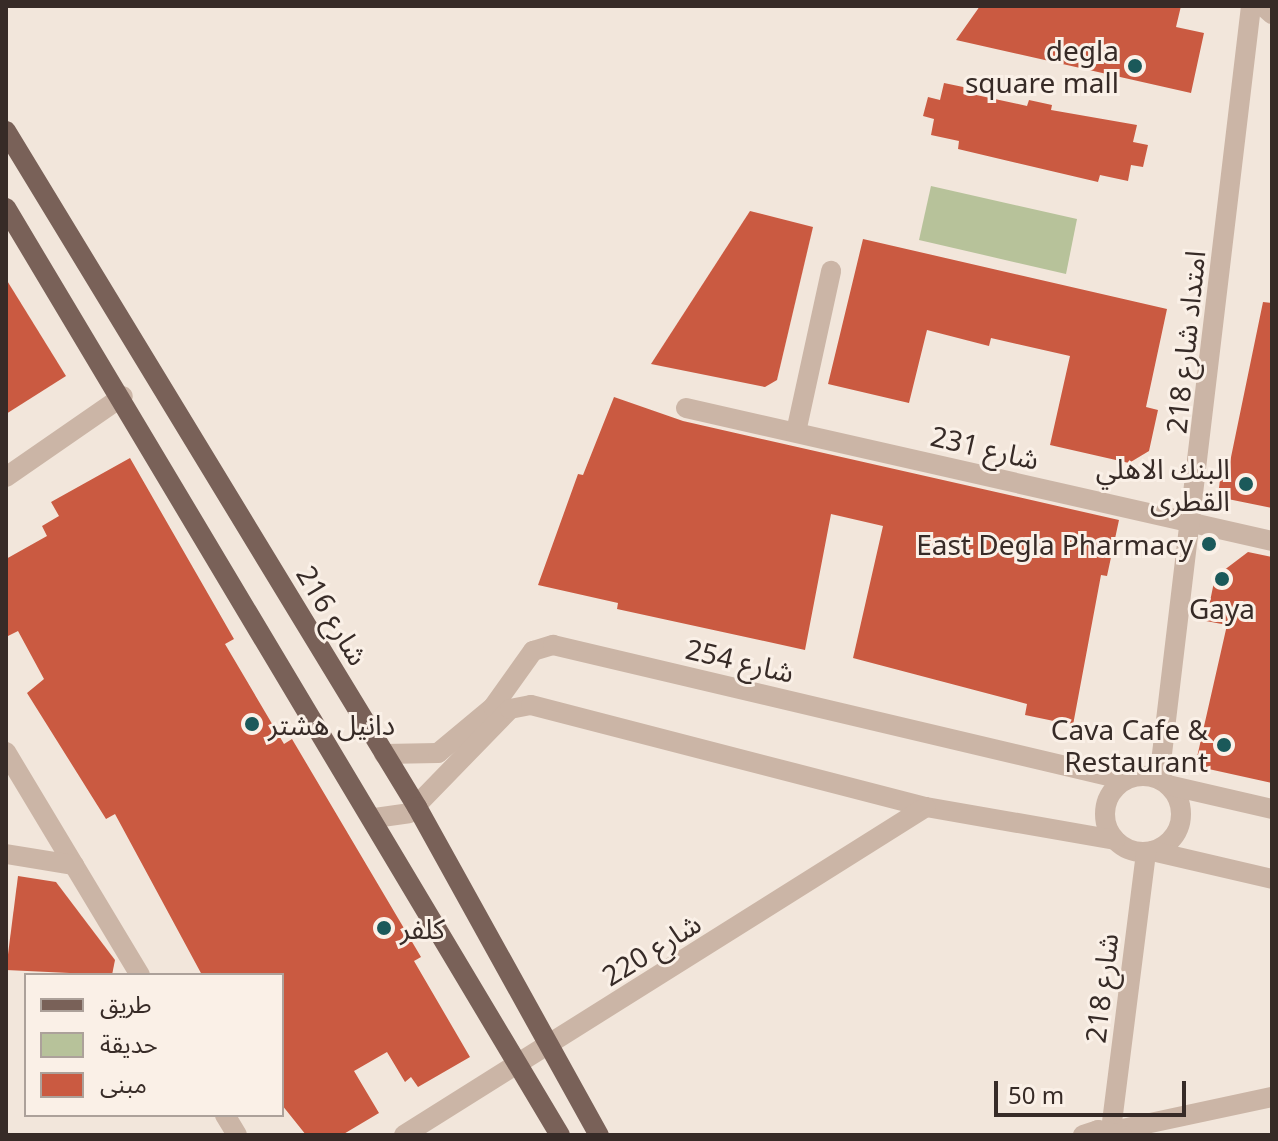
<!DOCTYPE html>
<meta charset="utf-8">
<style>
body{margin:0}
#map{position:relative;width:1278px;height:1141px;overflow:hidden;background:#f2e6db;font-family:"Noto Sans","Noto Sans Arabic",sans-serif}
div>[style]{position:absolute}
.green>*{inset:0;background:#b7c29a}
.building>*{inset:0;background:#ca5a41}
.minor>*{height:20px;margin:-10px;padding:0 10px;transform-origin:10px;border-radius:10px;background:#cbb5a6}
.minor>.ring{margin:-10px;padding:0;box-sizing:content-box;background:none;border:20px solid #cbb5a6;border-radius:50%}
.major>*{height:20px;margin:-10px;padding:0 10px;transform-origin:10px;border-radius:10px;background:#796158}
.dots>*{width:22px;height:22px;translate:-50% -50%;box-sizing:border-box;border:4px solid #faf0e7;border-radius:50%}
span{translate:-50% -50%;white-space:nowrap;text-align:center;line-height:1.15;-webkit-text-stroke:6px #faf0e7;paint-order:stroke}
.poi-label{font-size:28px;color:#372b27}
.right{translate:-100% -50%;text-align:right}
.left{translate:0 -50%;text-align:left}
.street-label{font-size:28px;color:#372b27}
.frame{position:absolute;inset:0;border:8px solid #372b27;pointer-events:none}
.legend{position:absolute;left:24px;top:973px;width:260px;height:144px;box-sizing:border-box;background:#faf0e7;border:2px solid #aca19a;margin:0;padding:10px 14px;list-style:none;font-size:24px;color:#372b27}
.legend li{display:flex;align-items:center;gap:16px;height:40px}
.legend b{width:40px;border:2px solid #aca19a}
.scale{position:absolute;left:994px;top:1081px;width:192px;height:36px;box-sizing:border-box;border:4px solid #372b27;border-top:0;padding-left:10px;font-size:24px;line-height:28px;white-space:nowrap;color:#372b27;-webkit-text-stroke:6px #faf0e7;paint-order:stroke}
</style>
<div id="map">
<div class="green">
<i style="clip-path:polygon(931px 186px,1077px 219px,1066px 274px,919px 240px)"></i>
</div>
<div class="building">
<i style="clip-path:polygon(980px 6px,1181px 6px,1176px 27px,1204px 33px,1191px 93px,956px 40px)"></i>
<i style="clip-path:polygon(944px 83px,968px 88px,967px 93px,1027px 106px,1029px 100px,1052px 105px,1051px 110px,1137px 125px,1133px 142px,1148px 145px,1143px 167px,1131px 165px,1128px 181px,1100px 175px,1098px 182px,958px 149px,959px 141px,931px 135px,934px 119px,923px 116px,928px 97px,940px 100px)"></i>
<i style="clip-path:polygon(750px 211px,813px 227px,777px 380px,765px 387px,651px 364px)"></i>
<i style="clip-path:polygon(863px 239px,1167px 309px,1146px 407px,1158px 410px,1149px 451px,1129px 463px,1050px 445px,1070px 356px,991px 338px,989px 346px,927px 330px,909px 403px,828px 384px)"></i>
<i style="clip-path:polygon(6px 279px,66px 376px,6px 414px)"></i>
<i style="clip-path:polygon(1263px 302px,1272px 303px,1272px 508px,1218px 497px,1222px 461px,1230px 462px)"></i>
<i style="clip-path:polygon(614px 397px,683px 421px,1119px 520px,1107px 576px,1101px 575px,1073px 725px,1025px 715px,1027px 704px,853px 658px,883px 526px,831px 514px,805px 650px,617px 609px,618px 603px,538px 585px,578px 474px,583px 475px)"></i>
<i style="clip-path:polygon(130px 458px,234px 639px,225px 644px,284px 744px,292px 739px,421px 957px,414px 961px,470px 1057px,418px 1087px,411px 1077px,405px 1082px,387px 1052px,354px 1071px,379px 1113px,342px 1135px,306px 1135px,282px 1105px,282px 975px,202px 975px,115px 814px,106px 819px,27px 693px,44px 679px,18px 631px,6px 637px,6px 559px,47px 536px,42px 526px,59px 516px,51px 502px)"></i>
<i style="clip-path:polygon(1248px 552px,1272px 557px,1272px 783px,1195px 766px,1227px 625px,1206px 621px,1215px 577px)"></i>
<i style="clip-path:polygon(18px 876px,56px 882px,115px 960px,112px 975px,6px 970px)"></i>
</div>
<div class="minor">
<i style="left:1263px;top:6px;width:12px;rotate:42deg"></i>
<i style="left:686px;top:408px;width:601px;rotate:12.79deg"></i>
<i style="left:796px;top:432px;width:165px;rotate:-77.7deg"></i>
<i style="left:6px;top:477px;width:142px;rotate:-34.7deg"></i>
<i style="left:6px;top:752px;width:260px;rotate:59deg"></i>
<i style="left:384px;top:754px;width:54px;rotate:-1.1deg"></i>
<i style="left:438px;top:753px;width:72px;rotate:-39.9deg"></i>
<i style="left:493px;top:707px;width:69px;rotate:-54.5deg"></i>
<i style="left:533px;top:651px;width:21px;rotate:-17deg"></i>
<i style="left:553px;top:645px;width:588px;rotate:13.28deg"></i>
<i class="ring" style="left:1105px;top:776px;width:56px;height:56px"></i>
<i style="left:1159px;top:779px;width:778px;rotate:-83.21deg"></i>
<i style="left:1168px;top:785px;width:107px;rotate:13deg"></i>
<i style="left:375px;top:818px;width:34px;rotate:-8deg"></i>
<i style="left:409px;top:813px;width:145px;rotate:-45.8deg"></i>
<i style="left:510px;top:709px;width:21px;rotate:-11deg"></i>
<i style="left:531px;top:705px;width:408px;rotate:14.5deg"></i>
<i style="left:926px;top:807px;width:192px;rotate:9.9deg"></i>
<i style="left:1152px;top:851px;width:123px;rotate:13.1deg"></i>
<i style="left:6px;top:854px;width:69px;rotate:9.2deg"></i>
<i style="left:225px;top:1115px;width:23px;rotate:59deg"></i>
<i style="left:1111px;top:1130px;width:280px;rotate:-82.8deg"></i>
<i style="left:1113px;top:1131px;width:163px;rotate:-12.1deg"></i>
<i style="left:404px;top:1135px;width:616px;rotate:-32.14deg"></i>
<i style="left:1083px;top:1135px;width:16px;rotate:-18deg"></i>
<i style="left:1098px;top:1130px;width:25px;rotate:12deg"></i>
</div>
<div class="major">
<i style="left:6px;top:131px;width:791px;rotate:58.7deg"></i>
<i style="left:417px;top:807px;width:375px;rotate:61deg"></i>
<i style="left:6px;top:208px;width:1080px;rotate:59.14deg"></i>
</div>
<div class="dots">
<i style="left:1135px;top:66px;background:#1b595a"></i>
<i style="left:1246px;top:484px;background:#1b595a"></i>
<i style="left:1209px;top:544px;background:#1b595a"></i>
<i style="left:1222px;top:579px;background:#1b595a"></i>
<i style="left:252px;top:724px;background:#1b595a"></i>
<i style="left:1224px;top:745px;background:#1b595a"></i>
<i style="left:384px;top:928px;background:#1b595a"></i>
</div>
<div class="poi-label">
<span class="right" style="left:1119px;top:66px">degla<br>square mall</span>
<span class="right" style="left:1230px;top:484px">البنك الاهلي<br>القطرى</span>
<span class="right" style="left:1193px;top:544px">East Degla Pharmacy</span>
<span style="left:1222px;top:608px">Gaya</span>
<span class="left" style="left:268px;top:724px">دانيل هشتر</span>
<span class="right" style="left:1208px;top:745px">Cava Cafe &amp;<br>Restaurant</span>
<span class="left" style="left:400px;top:928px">كلفر</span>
</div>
<div class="street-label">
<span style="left:1185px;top:342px;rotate:-84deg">امتداد شارع 218</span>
<span style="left:985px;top:447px;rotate:13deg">شارع 231</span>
<span style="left:333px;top:615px;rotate:59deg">شارع 216</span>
<span style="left:740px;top:660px;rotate:13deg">شارع 254</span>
<span style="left:651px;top:949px;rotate:-32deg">شارع 220</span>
<span style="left:1101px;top:988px;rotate:-83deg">شارع 218</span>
</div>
<div class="frame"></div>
<ul class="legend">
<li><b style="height:10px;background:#796158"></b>طريق</li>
<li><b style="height:22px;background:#b7c29a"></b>حديقة</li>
<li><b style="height:22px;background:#ca5a41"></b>مبنى</li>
</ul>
<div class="scale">50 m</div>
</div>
